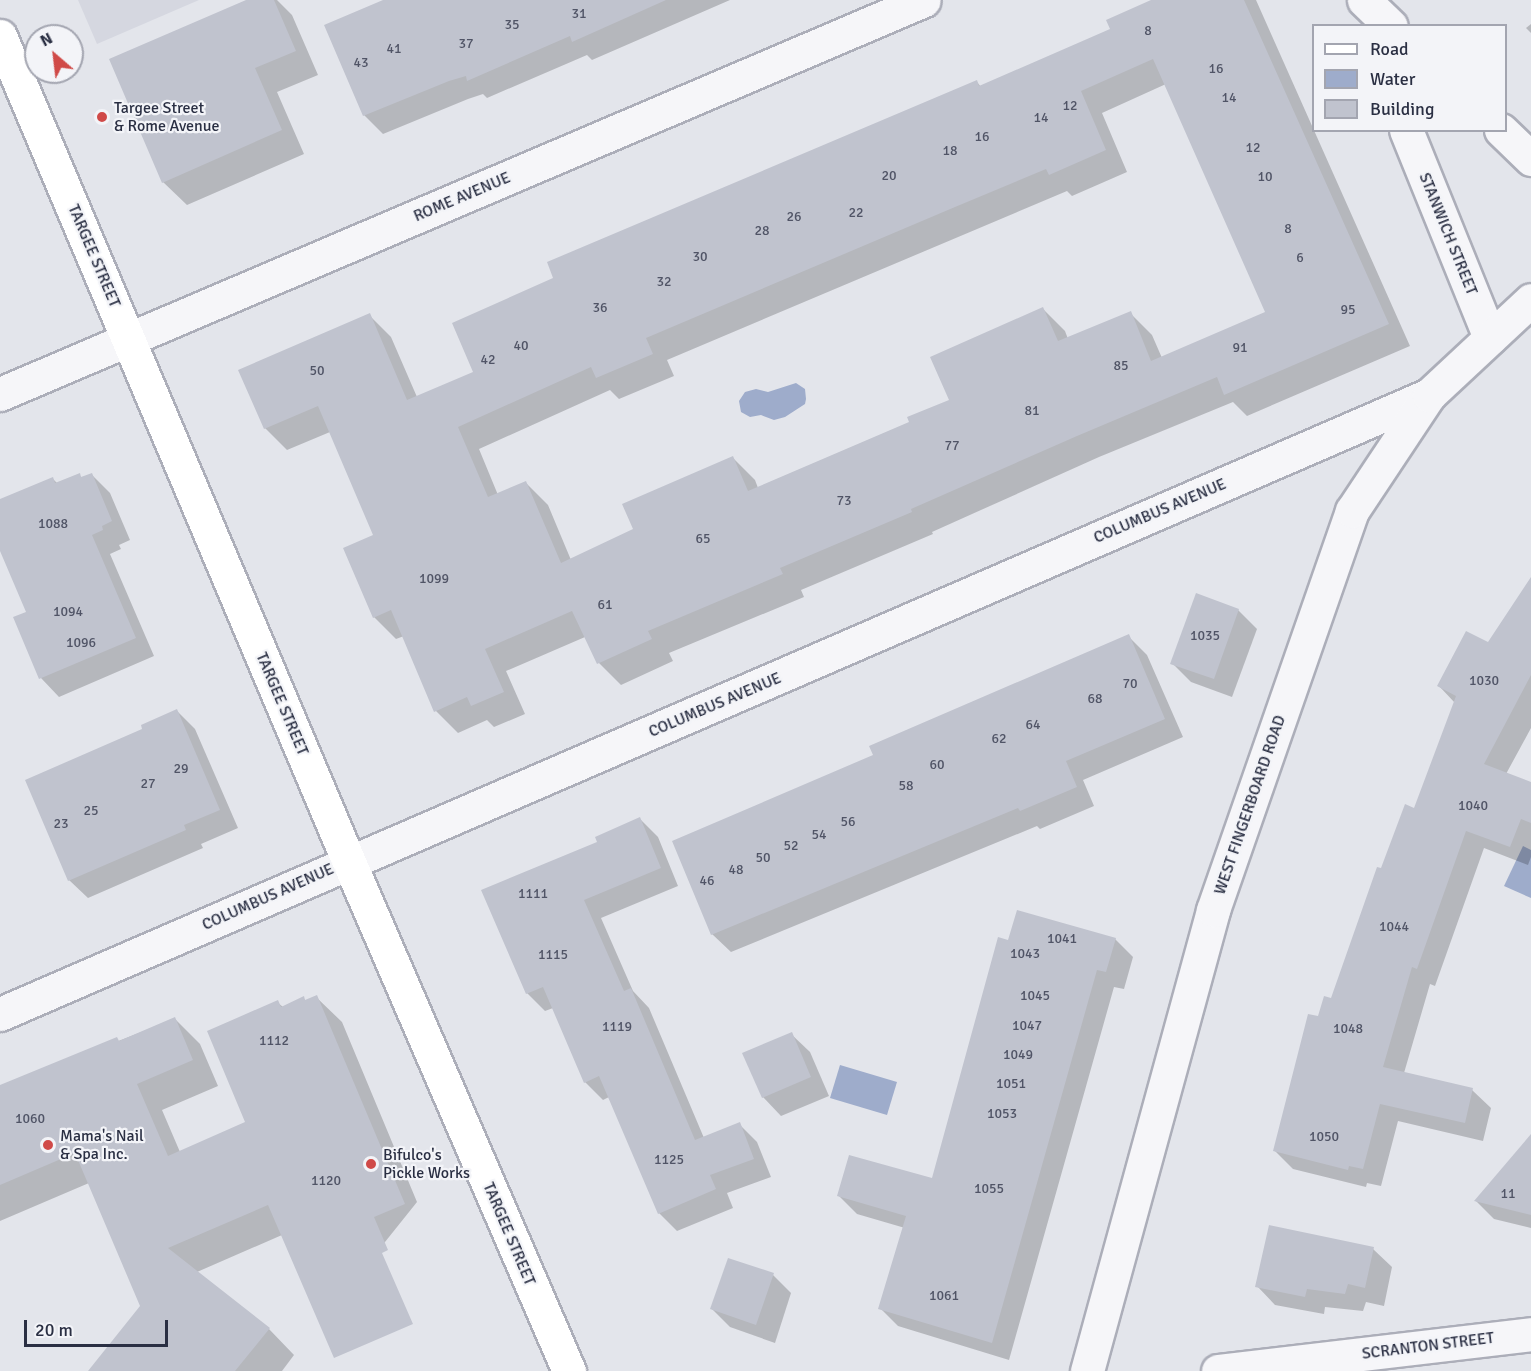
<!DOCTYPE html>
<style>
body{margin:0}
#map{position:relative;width:1531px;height:1371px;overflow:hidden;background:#e3e5eb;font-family:Signika,sans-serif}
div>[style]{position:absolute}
.built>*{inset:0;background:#d5d7e0}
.water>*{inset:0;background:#9eaccb}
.shadow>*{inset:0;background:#0003}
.building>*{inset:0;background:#c0c3ce}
.roads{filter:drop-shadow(2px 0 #acaeb9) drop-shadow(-2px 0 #acaeb9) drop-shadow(0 2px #acaeb9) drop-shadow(0 -2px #acaeb9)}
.minor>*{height:33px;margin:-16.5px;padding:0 16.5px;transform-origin:16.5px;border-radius:16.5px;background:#f6f6f9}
.major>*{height:33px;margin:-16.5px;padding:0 16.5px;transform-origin:16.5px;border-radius:16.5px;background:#fff}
.dots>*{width:16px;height:16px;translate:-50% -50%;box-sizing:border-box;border:3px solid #f3f4f8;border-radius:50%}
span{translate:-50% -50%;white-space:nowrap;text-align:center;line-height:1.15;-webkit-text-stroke:4.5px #f3f4f8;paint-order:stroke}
.number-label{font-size:14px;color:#505466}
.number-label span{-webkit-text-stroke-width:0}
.poi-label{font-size:16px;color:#2a2f43}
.left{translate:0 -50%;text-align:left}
.street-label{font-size:16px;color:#2a2f43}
.legend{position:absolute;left:1312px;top:24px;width:195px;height:108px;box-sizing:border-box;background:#f3f4f8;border:2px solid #a3a5b0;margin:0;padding:8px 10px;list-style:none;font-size:18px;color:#2a2f43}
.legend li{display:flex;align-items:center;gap:12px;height:30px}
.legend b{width:30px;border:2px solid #a3a5b0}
.north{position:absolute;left:24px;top:24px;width:60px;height:60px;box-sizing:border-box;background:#f3f4f8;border:2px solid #a3a5b0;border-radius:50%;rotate:332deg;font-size:16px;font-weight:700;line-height:24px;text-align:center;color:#2a2f43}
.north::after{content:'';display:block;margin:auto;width:21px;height:27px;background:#d04a48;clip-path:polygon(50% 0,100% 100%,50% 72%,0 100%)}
.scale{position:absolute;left:24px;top:1320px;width:144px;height:27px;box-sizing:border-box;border:3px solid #2a2f43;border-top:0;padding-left:8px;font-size:18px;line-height:21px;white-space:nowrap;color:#2a2f43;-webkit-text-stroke:4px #f3f4f8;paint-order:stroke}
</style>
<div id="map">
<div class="built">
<i style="clip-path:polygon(78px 0,199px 0,97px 44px)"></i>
</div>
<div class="water">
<i style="clip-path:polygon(796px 383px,805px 389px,806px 399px,805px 404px,785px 417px,774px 420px,761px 415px,750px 417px,741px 412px,739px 401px,745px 392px,756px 389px,768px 392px)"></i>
<i style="clip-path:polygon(1523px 846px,1531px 850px,1531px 898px,1504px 886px)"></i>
<i style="clip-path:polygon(840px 1065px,897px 1082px,887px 1115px,830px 1098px)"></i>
</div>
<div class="shadow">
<i style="clip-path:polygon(250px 0,277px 0,292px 15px,318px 75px,277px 92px,304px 154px,187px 205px,163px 182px)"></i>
<i style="clip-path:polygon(387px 0,730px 0,592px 60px,587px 55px,487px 98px,483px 94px,468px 99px,383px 134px,364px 115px)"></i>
<i style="clip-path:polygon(evenodd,1155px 0,1256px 0,1410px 346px,1247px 416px,1233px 402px,1099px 457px,932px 532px,933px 534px,801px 590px,804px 597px,669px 653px,673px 661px,621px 685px,599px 663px,585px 637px,506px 671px,525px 714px,494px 727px,487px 720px,458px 733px,436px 711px,404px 636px,396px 639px,374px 617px,375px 536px,330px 432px,287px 450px,265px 428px,369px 315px,391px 337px,417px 397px,475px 372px,555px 279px,977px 82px,981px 87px,1112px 29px,1155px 0,1166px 84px,1267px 313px,1162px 358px,1152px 335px,1130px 313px,1068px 339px,1065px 331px,1043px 309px,951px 401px,911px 423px,758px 488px,755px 480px,733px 458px,635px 530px,571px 560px,548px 505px,526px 483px,498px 495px,479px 449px,610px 390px,619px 399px,674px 376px,667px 360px,1067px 191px,1072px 196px,1127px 172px,1102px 113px,1166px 84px)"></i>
<i style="clip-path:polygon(1531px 24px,1531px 33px,1526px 28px)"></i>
<i style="clip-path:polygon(91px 474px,110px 493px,130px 540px,119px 545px,121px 549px,110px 554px,154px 656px,59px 697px,41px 678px,28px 613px,0 547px,0 508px,53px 479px,58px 484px,79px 475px,82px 478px)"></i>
<i style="clip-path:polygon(1531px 580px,1531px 728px,1506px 774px,1531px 784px,1531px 857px,1528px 865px,1484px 848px,1435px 986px,1430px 984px,1404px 1073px,1472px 1090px,1491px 1108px,1483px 1141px,1398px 1121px,1381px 1186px,1367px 1183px,1366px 1187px,1293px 1169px,1275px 1151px,1319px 1018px,1332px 1000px,1382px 870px,1415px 810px,1455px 703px,1439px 686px,1488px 644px)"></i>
<i style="clip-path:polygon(1238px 610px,1257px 629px,1232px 697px,1191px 682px,1172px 663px)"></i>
<i style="clip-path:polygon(1128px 636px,1147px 655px,1183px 737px,1083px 780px,1094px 806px,1040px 829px,1037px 826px,731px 952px,712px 934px,875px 756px)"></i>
<i style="clip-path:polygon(177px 711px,195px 729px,238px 828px,201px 844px,203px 848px,88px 898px,69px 880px,144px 730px)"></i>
<i style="clip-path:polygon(640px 819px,658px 837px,678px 886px,601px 918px,633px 991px,649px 1008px,704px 1138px,739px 1124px,757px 1142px,771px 1177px,727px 1193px,733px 1208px,677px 1231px,659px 1213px,609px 1097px,603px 1100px,585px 1082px,553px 1008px,545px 1011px,527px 993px,483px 891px,599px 843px)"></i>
<i style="clip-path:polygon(1115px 939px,1133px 957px,1124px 989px,1114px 987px,1009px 1360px,898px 1326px,880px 1308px,905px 1228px,857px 1214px,839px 1196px,933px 1179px,1009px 942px)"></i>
<i style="clip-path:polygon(316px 997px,342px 1022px,417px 1202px,329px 1312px,282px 1235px,197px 1272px,269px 1329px,294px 1355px,282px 1371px,89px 1371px,142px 1307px,89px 1183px,0 1221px,0 1087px,175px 1019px,200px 1044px,218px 1086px,162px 1110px,180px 1152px,247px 1123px,277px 1002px,283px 1007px,303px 998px,306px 1001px)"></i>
<i style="clip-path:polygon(791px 1034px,810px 1052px,829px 1096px,781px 1116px,763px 1097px)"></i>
<i style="clip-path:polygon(1531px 1136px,1531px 1228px,1494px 1219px,1476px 1201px)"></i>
<i style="clip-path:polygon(1373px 1249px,1392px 1267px,1384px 1306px,1366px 1302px,1363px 1311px,1325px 1307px,1324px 1314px,1275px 1305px,1257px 1286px)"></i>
<i style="clip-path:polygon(773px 1275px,791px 1293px,775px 1343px,730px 1327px,712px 1309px)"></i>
</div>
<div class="building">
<i style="clip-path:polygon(246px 0,274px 0,296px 51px,255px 68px,282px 130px,162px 183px,109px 59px)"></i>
<i style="clip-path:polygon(383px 0,666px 0,572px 42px,570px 36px,467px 81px,466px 76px,449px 81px,363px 116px,324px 25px)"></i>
<i style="clip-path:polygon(evenodd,1151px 0,1244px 0,1389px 324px,1224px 395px,1217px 377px,1077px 436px,911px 509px,912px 512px,780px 568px,783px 574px,648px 631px,652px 639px,597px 664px,572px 611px,485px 649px,504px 692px,471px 706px,467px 697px,434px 712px,391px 610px,373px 618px,343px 548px,373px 535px,318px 406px,264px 429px,238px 370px,370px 313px,407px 400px,473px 372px,452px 323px,553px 278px,547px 262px,977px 80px,979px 86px,1110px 29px,1106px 20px,1151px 0,1153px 59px,1265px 312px,1151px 361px,1131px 311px,1058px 341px,1043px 307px,930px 357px,949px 400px,907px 417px,909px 422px,748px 491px,733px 456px,622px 504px,633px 529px,561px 563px,526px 481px,488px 497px,458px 427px,591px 367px,596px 378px,653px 354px,646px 338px,955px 207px,1046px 169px,1049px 175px,1106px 150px,1081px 91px,1153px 59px)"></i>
<i style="clip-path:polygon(80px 473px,81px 477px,92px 473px,112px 521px,102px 526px,103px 530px,92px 535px,136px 638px,39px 679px,13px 617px,26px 612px,0 551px,0 499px,53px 477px,55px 483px)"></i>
<i style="clip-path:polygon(1531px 577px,1531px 675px,1484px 764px,1531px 782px,1531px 823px,1521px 819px,1510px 847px,1466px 831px,1417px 969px,1412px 967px,1383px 1067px,1473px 1088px,1465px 1123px,1380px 1104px,1363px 1169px,1349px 1166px,1348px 1170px,1273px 1151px,1308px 1014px,1318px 1016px,1324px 996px,1331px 998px,1377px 867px,1381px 868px,1405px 804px,1414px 808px,1456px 696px,1437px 686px,1466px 631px,1488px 642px)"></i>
<i style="clip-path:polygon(1196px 593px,1239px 609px,1214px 679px,1170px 664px)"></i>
<i style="clip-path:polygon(1129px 634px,1165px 719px,1066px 761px,1077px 787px,1020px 811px,1018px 808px,711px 935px,672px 841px,873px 755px,869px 746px)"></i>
<i style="clip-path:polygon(177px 709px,220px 810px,184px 825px,186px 830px,68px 881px,25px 780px,142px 729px,141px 725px)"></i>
<i style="clip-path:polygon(640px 817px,661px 868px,584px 900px,624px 991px,631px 988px,695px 1140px,740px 1122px,754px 1159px,710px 1175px,716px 1189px,658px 1214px,599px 1076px,584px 1083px,543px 987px,526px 994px,481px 890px,597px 842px,595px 837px)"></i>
<i style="clip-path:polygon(1017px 910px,1116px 938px,1106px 972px,1097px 970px,992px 1343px,878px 1309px,906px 1216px,837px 1196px,849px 1155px,932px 1178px,998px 937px,1008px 940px)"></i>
<i style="clip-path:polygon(317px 995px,405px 1204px,374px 1217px,388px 1250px,382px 1253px,413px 1324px,334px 1358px,268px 1205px,168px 1248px,270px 1328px,235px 1371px,88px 1371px,140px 1306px,75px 1153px,0 1185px,0 1085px,117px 1037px,119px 1041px,175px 1017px,193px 1060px,137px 1084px,168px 1156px,245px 1122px,207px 1031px,278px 1000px,281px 1007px,304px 996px,305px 1000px)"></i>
<i style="clip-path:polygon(792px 1032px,811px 1077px,762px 1098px,742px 1053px)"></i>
<i style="clip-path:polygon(1531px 1134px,1531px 1215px,1474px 1201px)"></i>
<i style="clip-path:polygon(1269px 1225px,1374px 1247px,1365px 1288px,1348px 1284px,1345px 1294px,1307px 1289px,1305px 1297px,1255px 1287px)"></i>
<i style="clip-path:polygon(728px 1258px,774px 1273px,756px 1325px,710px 1309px)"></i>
</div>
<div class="roads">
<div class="minor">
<i style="left:1364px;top:0;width:37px;rotate:44deg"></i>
<i style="left:1406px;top:130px;width:224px;rotate:68deg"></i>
<i style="left:1501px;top:130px;width:42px;rotate:44deg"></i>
<i style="left:0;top:394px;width:1004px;rotate:-23.09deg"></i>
<i style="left:0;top:1014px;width:1557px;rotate:-23.42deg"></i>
<i style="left:1087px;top:1371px;width:478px;rotate:-74.7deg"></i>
<i style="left:1213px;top:910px;width:423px;rotate:-70.8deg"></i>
<i style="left:1352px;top:511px;width:139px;rotate:-56.4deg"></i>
<i style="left:1429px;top:395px;width:139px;rotate:-43deg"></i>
<i style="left:1218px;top:1371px;width:315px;rotate:-6.7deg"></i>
</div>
<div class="major">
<i style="left:0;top:36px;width:897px;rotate:67.1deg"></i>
<i style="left:349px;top:862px;width:555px;rotate:66.63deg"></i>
</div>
</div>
<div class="dots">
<i style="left:102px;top:117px;background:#d04a48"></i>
<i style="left:48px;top:1145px;background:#d04a48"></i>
<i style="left:371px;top:1164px;background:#d04a48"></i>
</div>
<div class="number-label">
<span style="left:579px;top:14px">31</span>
<span style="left:512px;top:25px">35</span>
<span style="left:1148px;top:31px">8</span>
<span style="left:466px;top:44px">37</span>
<span style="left:394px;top:49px">41</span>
<span style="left:361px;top:63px">43</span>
<span style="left:1216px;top:69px">16</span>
<span style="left:1229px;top:98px">14</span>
<span style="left:1070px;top:106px">12</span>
<span style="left:1041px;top:118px">14</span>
<span style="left:982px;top:137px">16</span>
<span style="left:1253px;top:148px">12</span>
<span style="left:950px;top:151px">18</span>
<span style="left:889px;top:176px">20</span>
<span style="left:1265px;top:177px">10</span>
<span style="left:856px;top:213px">22</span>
<span style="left:794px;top:217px">26</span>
<span style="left:1288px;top:229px">8</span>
<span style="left:762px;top:231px">28</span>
<span style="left:700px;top:257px">30</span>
<span style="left:1300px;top:258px">6</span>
<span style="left:664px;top:282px">32</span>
<span style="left:600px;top:308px">36</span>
<span style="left:1348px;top:310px">95</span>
<span style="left:521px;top:346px">40</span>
<span style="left:1240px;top:348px">91</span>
<span style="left:488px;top:360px">42</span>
<span style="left:1121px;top:366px">85</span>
<span style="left:317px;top:371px">50</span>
<span style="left:1032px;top:411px">81</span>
<span style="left:952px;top:446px">77</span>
<span style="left:844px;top:501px">73</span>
<span style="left:53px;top:524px">1088</span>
<span style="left:703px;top:539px">65</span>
<span style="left:434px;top:579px">1099</span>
<span style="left:605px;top:605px">61</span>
<span style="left:68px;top:612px">1094</span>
<span style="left:1205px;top:636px">1035</span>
<span style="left:81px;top:643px">1096</span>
<span style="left:1484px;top:681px">1030</span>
<span style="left:1130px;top:684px">70</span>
<span style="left:1095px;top:699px">68</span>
<span style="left:1033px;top:725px">64</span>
<span style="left:999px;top:739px">62</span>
<span style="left:937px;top:765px">60</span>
<span style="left:181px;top:769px">29</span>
<span style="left:148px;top:784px">27</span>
<span style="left:906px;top:786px">58</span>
<span style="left:1473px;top:806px">1040</span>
<span style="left:91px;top:811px">25</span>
<span style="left:848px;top:822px">56</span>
<span style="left:61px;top:824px">23</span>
<span style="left:819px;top:835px">54</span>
<span style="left:791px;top:846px">52</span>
<span style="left:763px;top:858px">50</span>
<span style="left:736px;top:870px">48</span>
<span style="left:707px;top:881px">46</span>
<span style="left:533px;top:894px">1111</span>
<span style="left:1394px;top:927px">1044</span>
<span style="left:1062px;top:939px">1041</span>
<span style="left:1025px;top:954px">1043</span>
<span style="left:553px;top:955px">1115</span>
<span style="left:1035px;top:996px">1045</span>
<span style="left:1027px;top:1026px">1047</span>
<span style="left:617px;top:1027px">1119</span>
<span style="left:1348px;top:1029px">1048</span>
<span style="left:274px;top:1041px">1112</span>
<span style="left:1018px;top:1055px">1049</span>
<span style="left:1011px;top:1084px">1051</span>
<span style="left:1002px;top:1114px">1053</span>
<span style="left:30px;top:1119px">1060</span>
<span style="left:1324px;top:1137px">1050</span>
<span style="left:669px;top:1160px">1125</span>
<span style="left:326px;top:1181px">1120</span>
<span style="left:989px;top:1189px">1055</span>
<span style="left:1508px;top:1194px">11</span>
<span style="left:944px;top:1296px">1061</span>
</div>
<div class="poi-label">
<span class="left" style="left:114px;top:117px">Targee Street<br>&amp; Rome Avenue</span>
<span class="left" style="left:60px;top:1145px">Mama's Nail<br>&amp; Spa Inc.</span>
<span class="left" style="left:383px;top:1164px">Bifulco's<br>Pickle Works</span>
</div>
<div class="street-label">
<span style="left:462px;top:197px;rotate:-23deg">ROME AVENUE</span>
<span style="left:1448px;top:234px;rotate:68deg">STANWICH STREET</span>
<span style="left:94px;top:256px;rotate:67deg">TARGEE STREET</span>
<span style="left:1160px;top:511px;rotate:-23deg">COLUMBUS AVENUE</span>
<span style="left:282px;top:704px;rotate:67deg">TARGEE STREET</span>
<span style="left:715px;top:705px;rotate:-23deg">COLUMBUS AVENUE</span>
<span style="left:1250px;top:805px;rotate:-71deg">WEST FINGERBOARD ROAD</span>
<span style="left:268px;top:897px;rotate:-24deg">COLUMBUS AVENUE</span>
<span style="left:509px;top:1234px;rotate:67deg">TARGEE STREET</span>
<span style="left:1428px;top:1346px;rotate:-7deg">SCRANTON STREET</span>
</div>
<ul class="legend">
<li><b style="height:8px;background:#fff"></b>Road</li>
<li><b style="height:16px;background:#9eaccb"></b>Water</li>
<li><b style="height:16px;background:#c0c3ce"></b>Building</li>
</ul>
<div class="north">N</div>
<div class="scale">20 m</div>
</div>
